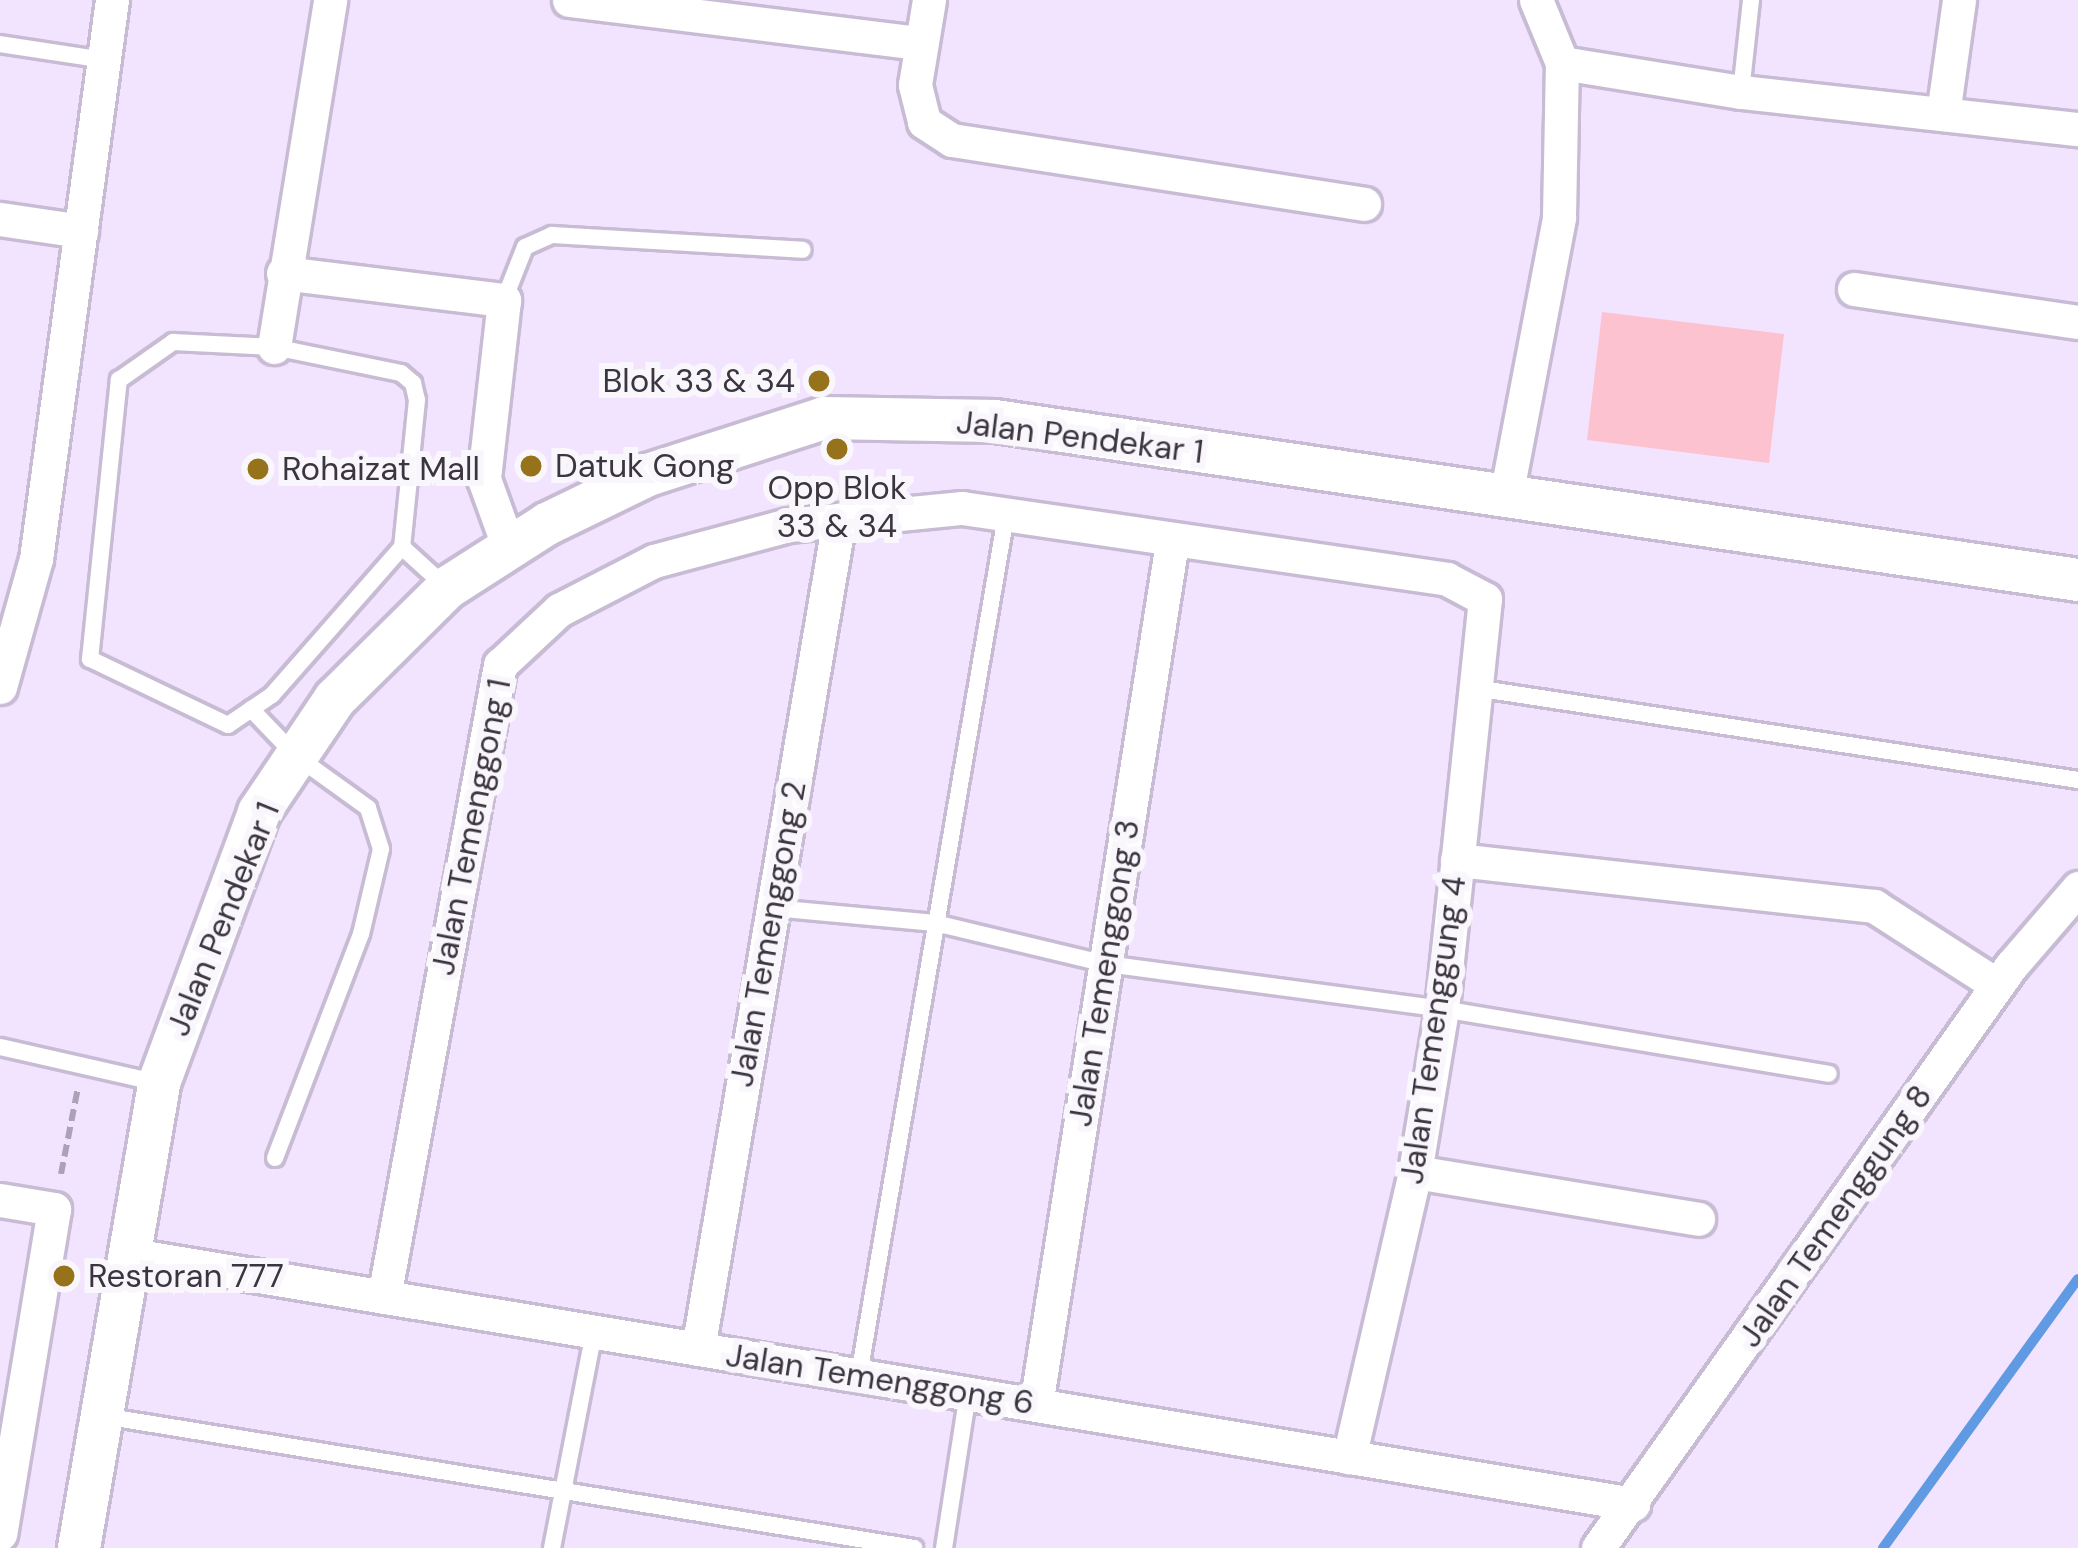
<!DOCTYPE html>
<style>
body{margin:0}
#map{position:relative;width:2078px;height:1548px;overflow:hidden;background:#f2e4ff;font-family:"DM Sans",sans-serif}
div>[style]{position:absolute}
.green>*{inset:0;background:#fcc2d0}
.stream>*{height:10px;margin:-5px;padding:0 5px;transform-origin:5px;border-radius:5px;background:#609ae2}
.path>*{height:6px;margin-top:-3px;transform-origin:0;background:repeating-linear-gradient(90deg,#aca1b6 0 12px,transparent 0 18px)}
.roads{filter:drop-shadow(3px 0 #c8bbd4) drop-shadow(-3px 0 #c8bbd4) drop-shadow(0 3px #c8bbd4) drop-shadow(0 -3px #c8bbd4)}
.service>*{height:16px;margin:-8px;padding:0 8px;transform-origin:8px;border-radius:8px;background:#fff}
.minor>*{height:33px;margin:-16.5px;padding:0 16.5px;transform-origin:16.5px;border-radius:16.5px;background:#fff}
.tertiary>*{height:42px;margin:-21px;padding:0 21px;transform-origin:21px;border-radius:21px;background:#fff}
.dots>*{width:33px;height:33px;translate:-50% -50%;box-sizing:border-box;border:6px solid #f9f7fc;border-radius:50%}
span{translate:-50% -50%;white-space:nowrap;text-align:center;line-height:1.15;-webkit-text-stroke:12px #f9f7fc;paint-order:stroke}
.poi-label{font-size:33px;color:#3b3540}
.right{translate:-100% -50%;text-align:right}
.left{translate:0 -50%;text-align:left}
.street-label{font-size:33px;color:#3b3540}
</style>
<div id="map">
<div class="green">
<i style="clip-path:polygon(1602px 312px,1784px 334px,1769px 463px,1587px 440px)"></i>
</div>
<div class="stream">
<i style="left:1883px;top:1548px;width:332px;rotate:-54.1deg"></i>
</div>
<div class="path">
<i style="left:61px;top:1174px;width:89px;rotate:-78.9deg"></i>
</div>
<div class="roads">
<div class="service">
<i style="left:0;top:44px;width:105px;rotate:8.7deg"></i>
<i style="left:1741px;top:92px;width:93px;rotate:-83.8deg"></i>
<i style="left:504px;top:300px;width:57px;rotate:-68.4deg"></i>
<i style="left:525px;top:247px;width:30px;rotate:-24deg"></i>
<i style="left:552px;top:235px;width:251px;rotate:3.4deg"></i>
<i style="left:173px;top:342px;width:101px;rotate:2.8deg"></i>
<i style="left:274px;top:347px;width:130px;rotate:11.6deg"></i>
<i style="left:401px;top:373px;width:16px;rotate:40deg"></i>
<i style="left:413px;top:383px;width:17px;rotate:77deg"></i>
<i style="left:417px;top:400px;width:148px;rotate:95.8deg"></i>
<i style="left:402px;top:547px;width:197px;rotate:131.3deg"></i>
<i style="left:272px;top:695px;width:53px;rotate:145.7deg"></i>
<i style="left:228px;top:725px;width:153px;rotate:-154.4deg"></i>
<i style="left:90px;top:659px;width:281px;rotate:-84.1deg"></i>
<i style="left:119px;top:380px;width:66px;rotate:-35.1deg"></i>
<i style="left:402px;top:547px;width:59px;rotate:42.3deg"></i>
<i style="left:1475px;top:688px;width:610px;rotate:8.67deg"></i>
<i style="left:251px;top:709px;width:65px;rotate:46.2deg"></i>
<i style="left:296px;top:756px;width:89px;rotate:35.8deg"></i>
<i style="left:368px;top:808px;width:43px;rotate:72.4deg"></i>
<i style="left:381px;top:849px;width:87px;rotate:103.2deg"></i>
<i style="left:361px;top:934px;width:240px;rotate:111deg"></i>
<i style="left:773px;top:908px;width:163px;rotate:5.3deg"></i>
<i style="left:935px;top:923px;width:176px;rotate:13.5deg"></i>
<i style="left:1106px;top:964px;width:339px;rotate:7.6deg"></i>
<i style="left:1442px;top:1009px;width:392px;rotate:9.5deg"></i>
<i style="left:0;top:1047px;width:162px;rotate:12.8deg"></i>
<i style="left:859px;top:1375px;width:871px;rotate:-80.29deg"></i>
<i style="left:103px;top:1416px;width:822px;rotate:9.24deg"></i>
<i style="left:552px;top:1548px;width:220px;rotate:-79deg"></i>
<i style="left:944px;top:1548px;width:157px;rotate:-81.2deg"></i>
</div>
<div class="minor">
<i style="left:569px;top:0;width:355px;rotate:7deg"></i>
<i style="left:929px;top:0;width:86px;rotate:99.4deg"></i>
<i style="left:915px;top:85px;width:38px;rotate:76deg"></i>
<i style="left:924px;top:122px;width:33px;rotate:33deg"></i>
<i style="left:952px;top:140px;width:417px;rotate:8.8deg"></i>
<i style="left:1562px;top:63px;width:181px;rotate:9.2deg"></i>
<i style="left:1741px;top:92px;width:339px;rotate:6.3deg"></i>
<i style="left:1943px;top:114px;width:115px;rotate:-82deg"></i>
<i style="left:0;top:219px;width:82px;rotate:8.4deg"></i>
<i style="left:283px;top:273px;width:223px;rotate:7deg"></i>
<i style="left:504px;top:300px;width:180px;rotate:96.4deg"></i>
<i style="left:484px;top:479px;width:73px;rotate:70.1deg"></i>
<i style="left:1854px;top:289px;width:226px;rotate:8.4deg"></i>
<i style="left:274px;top:347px;width:351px;rotate:-80.8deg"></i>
<i style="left:1506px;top:496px;width:284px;rotate:-79.2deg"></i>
<i style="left:1559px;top:217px;width:154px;rotate:-88.9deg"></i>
<i style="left:1562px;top:63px;width:68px;rotate:-112.4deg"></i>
<i style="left:0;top:687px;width:133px;rotate:-74.3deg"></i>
<i style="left:36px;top:559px;width:564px;rotate:-82.26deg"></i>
<i style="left:1457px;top:860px;width:420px;rotate:6.3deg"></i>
<i style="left:1874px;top:906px;width:146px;rotate:32.7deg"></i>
<i style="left:1415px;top:1172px;width:287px;rotate:9.4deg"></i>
<i style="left:0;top:1200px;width:55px;rotate:9.5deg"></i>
<i style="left:54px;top:1209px;width:329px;rotate:99.4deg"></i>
<i style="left:126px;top:1254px;width:1528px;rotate:9.42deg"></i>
<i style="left:384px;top:1297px;width:643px;rotate:-79.6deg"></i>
<i style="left:500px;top:665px;width:81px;rotate:-43deg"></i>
<i style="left:559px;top:610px;width:107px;rotate:-27.3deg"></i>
<i style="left:654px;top:561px;width:139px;rotate:-15deg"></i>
<i style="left:788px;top:525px;width:175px;rotate:-5.6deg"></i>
<i style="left:962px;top:508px;width:490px;rotate:8.3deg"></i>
<i style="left:1447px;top:579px;width:43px;rotate:27.8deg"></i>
<i style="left:1485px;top:599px;width:412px;rotate:96deg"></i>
<i style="left:1442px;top:1009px;width:165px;rotate:99.4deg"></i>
<i style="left:1415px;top:1172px;width:293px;rotate:103deg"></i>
<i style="left:698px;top:1349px;width:841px;rotate:-80.35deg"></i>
<i style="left:1036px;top:1405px;width:874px;rotate:-81.04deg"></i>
<i style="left:1598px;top:1548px;width:714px;rotate:-54.64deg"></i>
<i style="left:2011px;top:966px;width:103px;rotate:-49.3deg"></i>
</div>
<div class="tertiary">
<i style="left:79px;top:1548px;width:472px;rotate:-80.2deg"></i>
<i style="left:159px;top:1083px;width:289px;rotate:-69.7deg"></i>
<i style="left:259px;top:812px;width:136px;rotate:-56.1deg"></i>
<i style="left:335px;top:699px;width:158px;rotate:-44.7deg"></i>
<i style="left:447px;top:588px;width:119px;rotate:-32.6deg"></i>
<i style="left:547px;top:524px;width:112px;rotate:-25.9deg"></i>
<i style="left:648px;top:475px;width:185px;rotate:-17.9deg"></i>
<i style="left:824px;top:418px;width:171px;rotate:1deg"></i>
<i style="left:995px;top:421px;width:1095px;rotate:8.35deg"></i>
</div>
</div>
<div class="dots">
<i style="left:819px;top:381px;background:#96721b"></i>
<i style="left:837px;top:449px;background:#96721b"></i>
<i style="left:531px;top:466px;background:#96721b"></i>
<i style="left:258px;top:469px;background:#96721b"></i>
<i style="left:64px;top:1276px;background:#96721b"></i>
</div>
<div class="poi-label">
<span class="right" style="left:795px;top:381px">Blok 33 &amp; 34</span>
<span class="left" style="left:555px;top:466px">Datuk Gong</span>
<span class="left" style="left:282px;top:469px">Rohaizat Mall</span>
<span style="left:837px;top:507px">Opp Blok<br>33 &amp; 34</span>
<span class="left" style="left:88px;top:1276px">Restoran 777</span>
</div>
<div class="street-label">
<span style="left:1080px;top:437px;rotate:7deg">Jalan Pendekar 1</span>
<span style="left:471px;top:827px;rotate:-79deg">Jalan Temenggong 1</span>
<span style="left:223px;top:919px;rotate:-68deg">Jalan Pendekar 1</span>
<span style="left:768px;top:934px;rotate:-80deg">Jalan Temenggong 2</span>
<span style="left:1104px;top:973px;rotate:-81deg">Jalan Temenggong 3</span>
<span style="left:1433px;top:1030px;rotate:-82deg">Jalan Temenggung 4</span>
<span style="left:1835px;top:1216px;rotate:-55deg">Jalan Temenggung 8</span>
<span style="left:880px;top:1379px;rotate:9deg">Jalan Temenggong 6</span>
</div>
</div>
